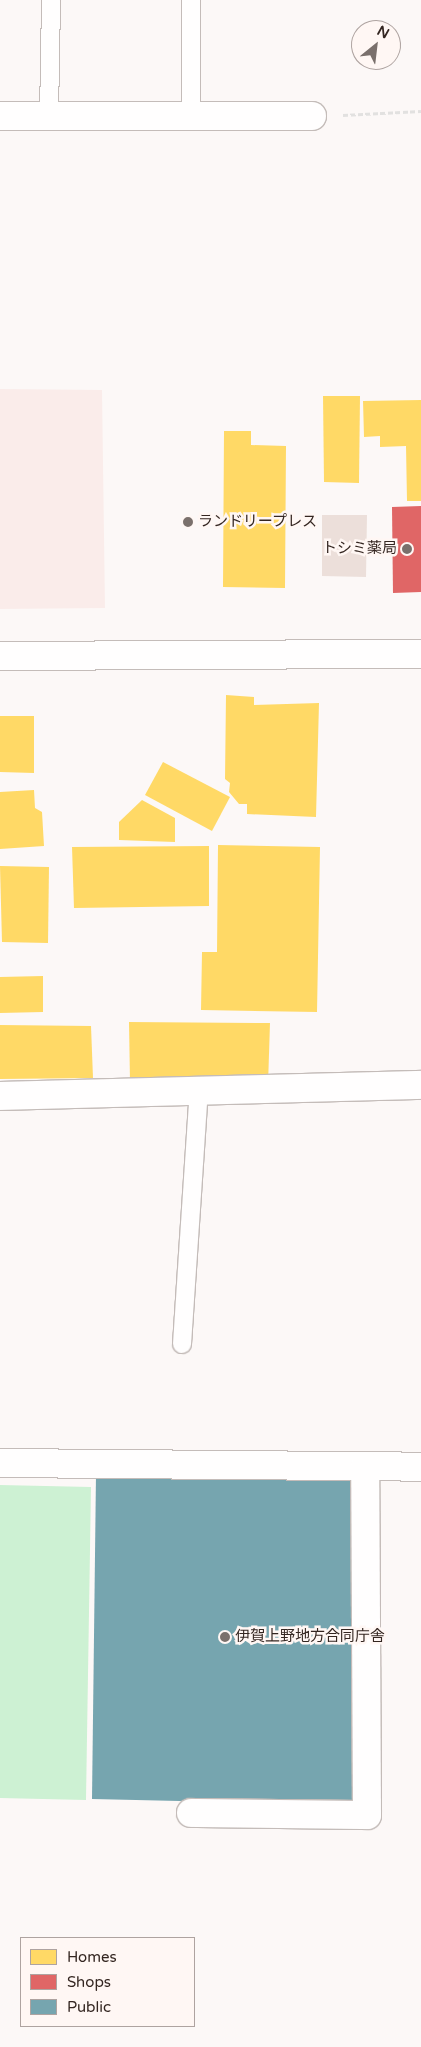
<!DOCTYPE html>
<meta charset="utf-8">
<style>
body{margin:0}
#map{position:relative;width:421px;height:2047px;overflow:hidden;background:#fcf8f7;font-family:"Varela Round","Noto Sans JP",sans-serif}
div>[style]{position:absolute}
.commercial>*{inset:0;background:#faecea}
.green>*{inset:0;background:#cdf1d3}
.homes>*{inset:0;background:#ffd966}
.shops>*{inset:0;background:#e06666}
.public>*{inset:0;background:#76a5af}
.building>*{inset:0;background:#ecdfda}
.path>*{height:3px;margin-top:-1.5px;transform-origin:0;background:repeating-linear-gradient(90deg,#e2e1e0 0 5px,transparent 0 7.5px)}
.roads{filter:drop-shadow(1px 0 #c4bcb9) drop-shadow(-1px 0 #c4bcb9) drop-shadow(0 1px #c4bcb9) drop-shadow(0 -1px #c4bcb9)}
.lane>*{height:18px;margin:-9px;padding:0 9px;transform-origin:9px;border-radius:9px;background:#fffefe}
.street>*{height:28px;margin:-14px;padding:0 14px;transform-origin:14px;border-radius:14px;background:#fffefe}
.secondary>*{height:28px;margin:-14px;padding:0 14px;transform-origin:14px;border-radius:14px;background:#fffefe}
.dots>*{width:14px;height:14px;translate:-50% -50%;box-sizing:border-box;border:2px solid #fff7f4;border-radius:50%}
span{translate:-50% -50%;white-space:nowrap;text-align:center;line-height:1.15;-webkit-text-stroke:5px #fff7f4;paint-order:stroke}
.poi-label{font-size:15px;color:#342621}
.left{translate:0 -50%;text-align:left}
.right{translate:-100% -50%;text-align:right}
.legend{position:absolute;left:20px;top:1937px;width:175px;height:90px;box-sizing:border-box;background:#fff7f4;border:1px solid #aea3a0;margin:0;padding:6px 9px;list-style:none;font-size:15px;color:#342621}
.legend li{display:flex;align-items:center;gap:10px;height:25px}
.legend b{width:25px;border:1px solid #aea3a0}
.north{position:absolute;left:351px;top:20px;width:50px;height:50px;box-sizing:border-box;background:#fff7f4;border:1px solid #aea3a0;border-radius:50%;rotate:29deg;font-size:14px;font-weight:700;line-height:20px;text-align:center;color:#342621}
.north::after{content:'';display:block;margin:auto;width:18px;height:22px;background:#7a706c;clip-path:polygon(50% 0,100% 100%,50% 72%,0 100%)}
</style>
<div id="map">
<div class="commercial">
<i style="clip-path:polygon(0 389px,102px 390px,105px 608px,0 609px)"></i>
</div>
<div class="green">
<i style="clip-path:polygon(0 1485px,91px 1487px,86px 1800px,0 1798px)"></i>
</div>
<div class="homes">
<i style="clip-path:polygon(323px 396px,360px 396px,359px 483px,324px 482px)"></i>
<i style="clip-path:polygon(421px 400px,421px 501px,407px 501px,406px 446px,380px 447px,380px 436px,364px 437px,363px 401px)"></i>
<i style="clip-path:polygon(224px 431px,251px 431px,251px 445px,286px 446px,285px 588px,223px 587px)"></i>
<i style="clip-path:polygon(226px 695px,254px 697px,254px 705px,319px 703px,316px 817px,247px 814px,247px 804px,239px 804px,229px 792px,230px 783px,225px 779px)"></i>
<i style="clip-path:polygon(0 716px,34px 716px,34px 773px,0 772px)"></i>
<i style="clip-path:polygon(163px 762px,230px 797px,212px 831px,145px 795px)"></i>
<i style="clip-path:polygon(34px 790px,35px 808px,42px 812px,44px 846px,0 849px,0 792px)"></i>
<i style="clip-path:polygon(142px 800px,175px 818px,175px 842px,119px 840px,119px 822px)"></i>
<i style="clip-path:polygon(218px 845px,320px 847px,317px 1012px,201px 1010px,202px 952px,217px 952px)"></i>
<i style="clip-path:polygon(209px 846px,209px 906px,74px 908px,72px 847px)"></i>
<i style="clip-path:polygon(0 866px,49px 867px,48px 943px,2px 942px)"></i>
<i style="clip-path:polygon(43px 976px,43px 1012px,0 1013px,0 977px)"></i>
<i style="clip-path:polygon(129px 1022px,270px 1023px,268px 1085px,130px 1082px)"></i>
<i style="clip-path:polygon(0 1025px,91px 1026px,93px 1078px,0 1079px)"></i>
</div>
<div class="shops">
<i style="clip-path:polygon(421px 506px,421px 592px,393px 593px,392px 507px)"></i>
</div>
<div class="public">
<i style="clip-path:polygon(96px 1474px,357px 1475px,354px 1805px,92px 1799px)"></i>
</div>
<div class="building">
<i style="clip-path:polygon(322px 515px,367px 515px,366px 577px,322px 576px)"></i>
</div>
<div class="path">
<i style="left:343px;top:115px;width:78px;rotate:-2.9deg"></i>
</div>
<div class="roads">
<div class="lane">
<i style="left:191px;top:0;width:116px;rotate:90deg"></i>
<i style="left:49px;top:116px;width:116px;rotate:-89deg"></i>
<i style="left:182px;top:1344px;width:254px;rotate:-86.2deg"></i>
</div>
<div class="street">
<i style="left:0;top:116px;width:312px"></i>
<i style="left:0;top:1096px;width:421px;rotate:-1.5deg"></i>
<i style="left:0;top:1463px;width:421px;rotate:0.5deg"></i>
<i style="left:191px;top:1813px;width:176px;rotate:0.7deg"></i>
<i style="left:367px;top:1815px;width:349px;rotate:-90.3deg"></i>
</div>
<div class="secondary">
<i style="left:0;top:656px;width:421px;rotate:-0.3deg"></i>
</div>
</div>
<div class="dots">
<i style="left:188px;top:522px;background:#7a706c"></i>
<i style="left:407px;top:549px;background:#7a706c"></i>
<i style="left:225px;top:1637px;background:#7a706c"></i>
</div>
<div class="poi-label">
<span class="left" style="left:198px;top:522px">ランドリープレス</span>
<span class="right" style="left:397px;top:549px">トシミ薬局</span>
<span class="left" style="left:235px;top:1637px">伊賀上野地方合同庁舎</span>
</div>
<ul class="legend">
<li><b style="height:14px;background:#ffd966"></b>Homes</li>
<li><b style="height:14px;background:#e06666"></b>Shops</li>
<li><b style="height:14px;background:#76a5af"></b>Public</li>
</ul>
<div class="north">N</div>
</div>
